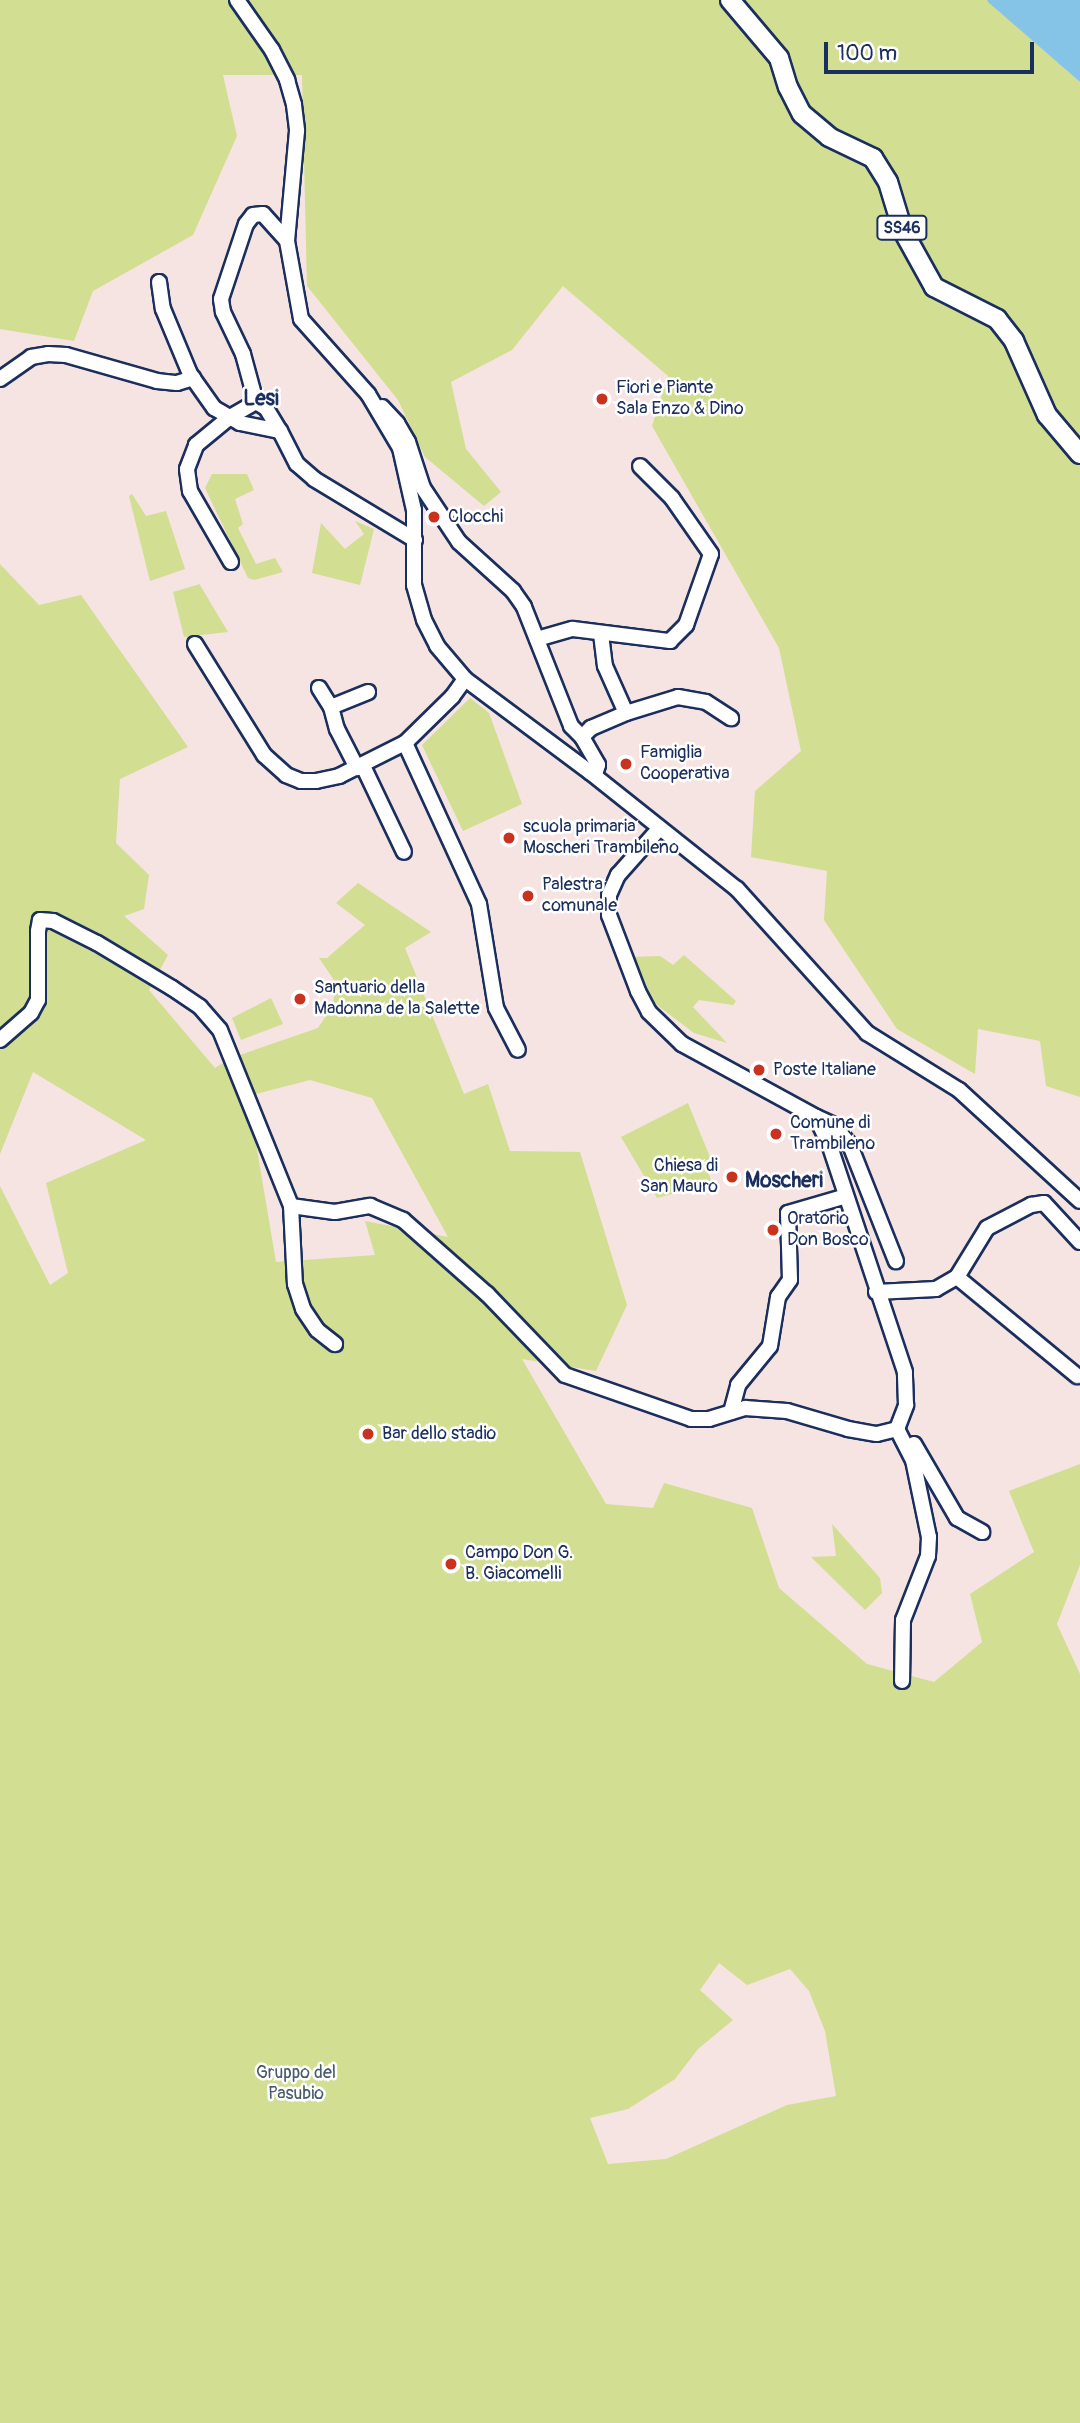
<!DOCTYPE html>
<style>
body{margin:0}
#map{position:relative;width:1080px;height:2423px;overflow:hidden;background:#f5e4e1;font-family:Pangolin,sans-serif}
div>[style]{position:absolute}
.green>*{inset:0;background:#d2de91}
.water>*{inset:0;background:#86c4e7}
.roads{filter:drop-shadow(2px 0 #1b2f5e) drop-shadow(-2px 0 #1b2f5e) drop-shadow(0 2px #1b2f5e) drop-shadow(0 -2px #1b2f5e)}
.minor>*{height:14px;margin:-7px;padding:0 7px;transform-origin:7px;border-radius:7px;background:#fff}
.major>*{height:18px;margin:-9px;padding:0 9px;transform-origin:9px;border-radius:9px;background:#fff}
.dots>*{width:19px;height:19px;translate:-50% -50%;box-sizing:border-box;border:4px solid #fff;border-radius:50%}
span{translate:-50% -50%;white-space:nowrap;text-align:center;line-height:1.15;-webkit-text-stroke:5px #fff;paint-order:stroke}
.shield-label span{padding:2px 5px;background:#fff;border:2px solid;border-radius:5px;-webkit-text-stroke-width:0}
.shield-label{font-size:16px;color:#1b2f5e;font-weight:700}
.poi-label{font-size:18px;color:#1b2f5e}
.left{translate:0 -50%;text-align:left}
.right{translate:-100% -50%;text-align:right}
.park-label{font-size:18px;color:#495b6b}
.quarter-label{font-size:21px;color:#1b2f5e;font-weight:700}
.scale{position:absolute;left:824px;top:42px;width:210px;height:32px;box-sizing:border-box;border:4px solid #1b2f5e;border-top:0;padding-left:9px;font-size:21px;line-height:24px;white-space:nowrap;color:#1b2f5e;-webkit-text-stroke:5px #fff;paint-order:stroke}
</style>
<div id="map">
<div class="green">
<i style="clip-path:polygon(0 0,987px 0,1080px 82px,1080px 1097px,1046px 1086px,1040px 1041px,978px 1029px,975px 1074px,897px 1029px,824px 920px,827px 871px,751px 857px,755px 791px,801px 751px,779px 648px,652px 426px,668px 376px,563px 286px,512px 350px,451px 382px,466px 449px,501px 492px,484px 506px,425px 457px,398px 400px,307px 286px,302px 75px,223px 75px,237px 136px,193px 235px,93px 291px,74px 341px,0 329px)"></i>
<i style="clip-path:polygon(212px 474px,247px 474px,254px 490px,235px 499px,243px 524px,238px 528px,256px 564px,275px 558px,283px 572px,254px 580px,248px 578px,205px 488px)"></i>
<i style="clip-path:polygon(132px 494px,146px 516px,166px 511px,185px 569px,150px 581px,129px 496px)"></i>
<i style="clip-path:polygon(355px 521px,374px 529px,360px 585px,312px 573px,321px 523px,345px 549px,364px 534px)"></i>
<i style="clip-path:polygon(evenodd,0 564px,39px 605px,81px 595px,188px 747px,120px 779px,116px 843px,149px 875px,144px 909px,124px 916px,168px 955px,149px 990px,215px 1068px,231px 1058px,318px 1028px,333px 1005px,336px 983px,319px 958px,327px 958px,365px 925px,336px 903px,358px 883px,431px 932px,405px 948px,464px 1094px,488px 1084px,510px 1151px,580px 1152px,627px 1305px,596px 1371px,522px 1359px,606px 1504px,653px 1508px,664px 1483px,752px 1508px,779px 1588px,867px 1664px,934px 1682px,982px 1642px,970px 1594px,1034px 1552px,1009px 1491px,1080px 1464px,1080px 1565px,1057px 1624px,1080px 1674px,1080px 2423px,0 2423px,0 1186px,50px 1285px,68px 1273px,46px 1183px,146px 1140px,33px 1072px,0 1154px,0 564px,310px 1080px,372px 1098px,448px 1237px,365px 1221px,375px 1255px,276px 1262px,248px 1096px,310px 1080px,0 564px,719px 1963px,747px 1985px,790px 1969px,809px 1991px,825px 2031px,836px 2096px,787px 2105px,666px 2159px,608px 2164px,590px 2118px,628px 2109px,675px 2079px,698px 2049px,733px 2020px,700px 1990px,719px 1963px)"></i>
<i style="clip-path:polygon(200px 584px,200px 585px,228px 632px,184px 637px,173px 592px)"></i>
<i style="clip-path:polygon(470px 698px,489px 713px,522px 804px,463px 831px,422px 745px)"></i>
<i style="clip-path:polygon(684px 955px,736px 1001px,733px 1005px,699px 1000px,693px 1007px,727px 1043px,694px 1033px,657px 1005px,647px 995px,631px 957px,660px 956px,673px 965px)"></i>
<i style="clip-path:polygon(271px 998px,283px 1024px,241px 1040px,232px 1018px)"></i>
<i style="clip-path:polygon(688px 1103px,714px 1167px,707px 1169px,712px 1183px,657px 1198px,621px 1137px)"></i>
<i style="clip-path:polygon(832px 1524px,880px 1578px,882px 1593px,865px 1610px,811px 1557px,836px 1556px)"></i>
</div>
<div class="water">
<i style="clip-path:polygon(987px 0,1080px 0,1080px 82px,988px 2px)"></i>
</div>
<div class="roads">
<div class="minor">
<i style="left:237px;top:0;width:61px;rotate:55deg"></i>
<i style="left:272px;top:50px;width:34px;rotate:63deg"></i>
<i style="left:287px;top:80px;width:26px;rotate:74deg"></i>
<i style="left:294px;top:105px;width:26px;rotate:83deg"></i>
<i style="left:297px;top:131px;width:110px;rotate:95.2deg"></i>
<i style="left:287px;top:241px;width:79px;rotate:79.8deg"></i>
<i style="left:301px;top:319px;width:101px;rotate:48.2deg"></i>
<i style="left:368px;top:394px;width:63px;rotate:59.3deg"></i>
<i style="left:400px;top:448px;width:64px;rotate:77.3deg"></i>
<i style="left:414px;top:510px;width:75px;rotate:90deg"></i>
<i style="left:414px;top:585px;width:36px;rotate:74deg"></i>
<i style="left:424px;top:620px;width:29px;rotate:63deg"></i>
<i style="left:437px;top:646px;width:43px;rotate:49.7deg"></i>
<i style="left:465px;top:679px;width:157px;rotate:36.7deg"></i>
<i style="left:591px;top:773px;width:186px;rotate:38.5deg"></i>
<i style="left:737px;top:889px;width:194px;rotate:47.9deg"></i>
<i style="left:867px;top:1033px;width:108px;rotate:31.8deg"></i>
<i style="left:959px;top:1090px;width:164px;rotate:42.5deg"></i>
<i style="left:159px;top:282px;width:27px;rotate:82deg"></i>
<i style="left:163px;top:309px;width:70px;rotate:67.4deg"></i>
<i style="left:190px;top:374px;width:42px;rotate:54.8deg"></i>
<i style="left:214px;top:408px;width:30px;rotate:30deg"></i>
<i style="left:240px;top:423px;width:41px;rotate:11.3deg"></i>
<i style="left:280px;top:431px;width:37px;rotate:63deg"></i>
<i style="left:297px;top:464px;width:23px;rotate:41deg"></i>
<i style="left:314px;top:479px;width:118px;rotate:31.1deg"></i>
<i style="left:0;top:379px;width:38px;rotate:-35deg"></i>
<i style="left:31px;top:357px;width:17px;rotate:-10deg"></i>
<i style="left:48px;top:354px;width:18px;rotate:3deg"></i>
<i style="left:66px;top:355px;width:95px;rotate:15.9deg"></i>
<i style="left:157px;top:381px;width:20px;rotate:6deg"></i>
<i style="left:177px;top:383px;width:17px;rotate:-17deg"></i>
<i style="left:256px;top:402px;width:50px;rotate:-105.2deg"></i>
<i style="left:243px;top:354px;width:47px;rotate:-115.5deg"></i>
<i style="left:223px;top:312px;width:13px;rotate:-99deg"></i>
<i style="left:221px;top:299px;width:79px;rotate:-71.6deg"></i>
<i style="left:246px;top:224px;width:11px;rotate:-52deg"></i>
<i style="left:253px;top:215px;width:10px;rotate:-6deg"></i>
<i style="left:263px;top:214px;width:36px;rotate:48deg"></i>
<i style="left:382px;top:407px;width:22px;rotate:47deg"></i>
<i style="left:397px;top:423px;width:22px;rotate:60deg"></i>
<i style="left:408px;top:442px;width:48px;rotate:71.9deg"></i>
<i style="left:423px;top:488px;width:65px;rotate:56.3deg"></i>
<i style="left:459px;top:542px;width:73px;rotate:42.2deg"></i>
<i style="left:513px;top:591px;width:19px;rotate:55deg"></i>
<i style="left:524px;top:607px;width:128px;rotate:68.4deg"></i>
<i style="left:571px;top:726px;width:16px;rotate:45deg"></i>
<i style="left:582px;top:737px;width:32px;rotate:60deg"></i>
<i style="left:598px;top:765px;width:6px;rotate:108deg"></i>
<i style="left:596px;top:771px;width:5px;rotate:158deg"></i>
<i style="left:231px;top:562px;width:82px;rotate:-120deg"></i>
<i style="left:190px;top:491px;width:22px;rotate:-98deg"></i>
<i style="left:187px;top:469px;width:26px;rotate:-69deg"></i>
<i style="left:196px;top:445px;width:44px;rotate:-39.5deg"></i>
<i style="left:230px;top:417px;width:30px;rotate:-30deg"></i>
<i style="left:256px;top:402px;width:12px;rotate:31deg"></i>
<i style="left:266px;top:408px;width:27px;rotate:59deg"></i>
<i style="left:601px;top:634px;width:32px;rotate:83deg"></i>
<i style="left:605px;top:666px;width:51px;rotate:65.9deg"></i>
<i style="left:537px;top:639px;width:37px;rotate:-16deg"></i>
<i style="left:573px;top:629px;width:98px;rotate:7.1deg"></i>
<i style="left:670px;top:641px;width:23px;rotate:-45deg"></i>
<i style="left:686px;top:625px;width:75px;rotate:-70.6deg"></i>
<i style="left:711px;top:554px;width:68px;rotate:-124.9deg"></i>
<i style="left:672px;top:498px;width:45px;rotate:-135deg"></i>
<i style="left:195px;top:644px;width:131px;rotate:58.1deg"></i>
<i style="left:264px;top:755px;width:30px;rotate:42deg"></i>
<i style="left:286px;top:775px;width:16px;rotate:22deg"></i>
<i style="left:301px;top:781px;width:15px"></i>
<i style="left:316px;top:781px;width:24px;rotate:-12deg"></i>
<i style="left:339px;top:776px;width:74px;rotate:-26.6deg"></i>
<i style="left:405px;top:743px;width:66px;rotate:-44.4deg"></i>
<i style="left:452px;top:697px;width:22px;rotate:-54deg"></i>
<i style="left:319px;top:688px;width:22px;rotate:58deg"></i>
<i style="left:331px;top:707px;width:23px;rotate:75deg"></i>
<i style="left:337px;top:729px;width:44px;rotate:62.9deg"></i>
<i style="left:331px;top:707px;width:40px;rotate:-22deg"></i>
<i style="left:582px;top:737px;width:13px;rotate:-45deg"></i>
<i style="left:591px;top:728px;width:38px;rotate:-23deg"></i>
<i style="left:626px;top:713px;width:54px;rotate:-17.1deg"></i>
<i style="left:678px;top:697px;width:28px;rotate:10deg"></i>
<i style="left:706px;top:702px;width:30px;rotate:33deg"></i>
<i style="left:405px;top:743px;width:177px;rotate:65.3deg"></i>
<i style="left:479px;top:904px;width:105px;rotate:80.7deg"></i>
<i style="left:496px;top:1008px;width:47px;rotate:62.4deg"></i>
<i style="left:363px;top:766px;width:95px;rotate:64.5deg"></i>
<i style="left:0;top:1040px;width:41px;rotate:-41.1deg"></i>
<i style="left:31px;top:1013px;width:15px;rotate:-62deg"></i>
<i style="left:38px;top:1000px;width:69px;rotate:-90deg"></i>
<i style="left:38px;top:931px;width:11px;rotate:-80deg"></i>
<i style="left:40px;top:920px;width:13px;rotate:4deg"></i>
<i style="left:53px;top:921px;width:49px;rotate:26.6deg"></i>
<i style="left:97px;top:943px;width:87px;rotate:31deg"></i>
<i style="left:172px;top:988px;width:34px;rotate:34deg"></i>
<i style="left:200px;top:1007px;width:30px;rotate:49deg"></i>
<i style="left:220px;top:1030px;width:190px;rotate:68deg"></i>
<i style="left:291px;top:1206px;width:44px;rotate:7.8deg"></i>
<i style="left:335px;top:1212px;width:36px;rotate:-10deg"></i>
<i style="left:370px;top:1206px;width:36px;rotate:23deg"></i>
<i style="left:403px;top:1220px;width:112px;rotate:41.4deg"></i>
<i style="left:487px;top:1294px;width:112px;rotate:46.1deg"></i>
<i style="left:565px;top:1375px;width:133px;rotate:19.2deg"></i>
<i style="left:691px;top:1419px;width:18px"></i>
<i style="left:709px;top:1419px;width:38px;rotate:-17deg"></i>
<i style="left:745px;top:1408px;width:42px;rotate:4.1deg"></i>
<i style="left:787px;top:1411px;width:64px;rotate:16.4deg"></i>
<i style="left:848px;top:1429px;width:29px;rotate:10deg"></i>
<i style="left:877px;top:1434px;width:21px;rotate:-14deg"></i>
<i style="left:897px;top:1429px;width:26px;rotate:-69deg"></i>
<i style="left:906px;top:1405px;width:33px;rotate:-92deg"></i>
<i style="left:905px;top:1372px;width:238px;rotate:-108.4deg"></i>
<i style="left:830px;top:1146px;width:32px;rotate:-116deg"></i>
<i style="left:816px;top:1117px;width:153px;rotate:-151.4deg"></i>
<i style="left:682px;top:1044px;width:46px;rotate:-135.9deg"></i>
<i style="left:649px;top:1012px;width:24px;rotate:-118deg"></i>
<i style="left:638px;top:991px;width:81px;rotate:-110.9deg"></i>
<i style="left:609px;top:915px;width:20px;rotate:-90deg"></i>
<i style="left:609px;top:895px;width:22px;rotate:-66deg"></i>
<i style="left:618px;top:875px;width:62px;rotate:-48.3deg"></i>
<i style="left:816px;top:1117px;width:17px;rotate:24deg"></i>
<i style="left:832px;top:1124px;width:28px;rotate:49deg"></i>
<i style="left:850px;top:1145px;width:125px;rotate:68.4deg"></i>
<i style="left:291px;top:1206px;width:78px;rotate:87.1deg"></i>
<i style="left:295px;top:1284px;width:26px;rotate:72deg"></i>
<i style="left:303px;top:1309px;width:25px;rotate:56deg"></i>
<i style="left:317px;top:1330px;width:23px;rotate:38deg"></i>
<i style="left:957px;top:1277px;width:57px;rotate:-58.5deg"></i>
<i style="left:987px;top:1228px;width:50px;rotate:-27.6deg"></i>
<i style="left:1031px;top:1205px;width:13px;rotate:-9deg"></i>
<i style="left:1044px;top:1203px;width:53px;rotate:47.3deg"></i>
<i style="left:876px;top:1292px;width:60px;rotate:-2.9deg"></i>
<i style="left:936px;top:1289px;width:24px;rotate:-30deg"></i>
<i style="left:957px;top:1277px;width:156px;rotate:39.5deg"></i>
<i style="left:731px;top:1412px;width:28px;rotate:-75deg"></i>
<i style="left:738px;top:1385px;width:50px;rotate:-50.6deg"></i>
<i style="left:770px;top:1346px;width:50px;rotate:-80.7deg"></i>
<i style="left:778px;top:1297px;width:21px;rotate:-55deg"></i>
<i style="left:790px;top:1280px;width:67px;rotate:-91.7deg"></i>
<i style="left:788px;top:1213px;width:60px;rotate:-16.3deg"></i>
<i style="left:897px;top:1429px;width:35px;rotate:63deg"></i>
<i style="left:913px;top:1460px;width:79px;rotate:78.3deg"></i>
<i style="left:929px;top:1537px;width:19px;rotate:93deg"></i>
<i style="left:928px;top:1556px;width:69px;rotate:111.3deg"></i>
<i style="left:903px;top:1620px;width:61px;rotate:90.9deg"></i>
<i style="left:914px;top:1444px;width:86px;rotate:59.8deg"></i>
<i style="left:957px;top:1518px;width:29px;rotate:29deg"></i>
</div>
<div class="major">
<i style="left:730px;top:0;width:76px;rotate:49.8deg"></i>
<i style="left:779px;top:58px;width:30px;rotate:73deg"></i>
<i style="left:788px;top:87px;width:30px;rotate:63deg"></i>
<i style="left:802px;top:114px;width:35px;rotate:40deg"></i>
<i style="left:829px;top:137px;width:49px;rotate:25.5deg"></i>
<i style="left:873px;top:158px;width:28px;rotate:58deg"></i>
<i style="left:888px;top:182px;width:51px;rotate:73deg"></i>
<i style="left:903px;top:231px;width:64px;rotate:61deg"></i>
<i style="left:934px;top:287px;width:71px;rotate:26.9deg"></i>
<i style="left:997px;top:319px;width:28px;rotate:52deg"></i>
<i style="left:1014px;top:341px;width:81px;rotate:66deg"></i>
<i style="left:1047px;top:415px;width:51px;rotate:49.8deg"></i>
</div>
</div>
<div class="dots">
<i style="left:602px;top:399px;background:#c8321e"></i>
<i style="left:434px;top:517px;background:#c8321e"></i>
<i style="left:626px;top:764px;background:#c8321e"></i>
<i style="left:509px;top:838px;background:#c8321e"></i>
<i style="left:528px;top:896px;background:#c8321e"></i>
<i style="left:300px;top:999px;background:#c8321e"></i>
<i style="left:759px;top:1070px;background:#c8321e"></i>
<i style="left:776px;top:1134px;background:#c8321e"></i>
<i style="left:732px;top:1177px;background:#c8321e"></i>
<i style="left:773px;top:1230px;background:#c8321e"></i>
<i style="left:368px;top:1434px;background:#c8321e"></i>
<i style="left:451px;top:1564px;background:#c8321e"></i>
</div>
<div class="shield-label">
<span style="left:902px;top:228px">SS46</span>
</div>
<div class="poi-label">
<span class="left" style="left:616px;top:399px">Fiori e Piante<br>Sala Enzo &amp; Dino</span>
<span class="left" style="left:448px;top:517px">Clocchi</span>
<span class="left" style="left:640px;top:764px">Famiglia<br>Cooperativa</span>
<span class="left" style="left:523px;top:838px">scuola primaria<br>Moscheri Trambileno</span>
<span class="left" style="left:542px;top:896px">Palestra<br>comunale</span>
<span class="left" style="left:314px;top:999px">Santuario della<br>Madonna de la Salette</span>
<span class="left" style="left:773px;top:1070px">Poste Italiane</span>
<span class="left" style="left:790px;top:1134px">Comune di<br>Trambileno</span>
<span class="right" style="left:718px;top:1177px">Chiesa di<br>San Mauro</span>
<span class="left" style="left:787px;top:1230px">Oratorio<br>Don Bosco</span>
<span class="left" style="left:382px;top:1434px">Bar dello stadio</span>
<span class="left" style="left:465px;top:1564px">Campo Don G.<br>B. Giacomelli</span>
</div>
<div class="park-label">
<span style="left:296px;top:2084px">Gruppo del<br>Pasubio</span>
</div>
<div class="quarter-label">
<span style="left:261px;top:399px">Lesi</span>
<span style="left:784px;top:1181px">Moscheri</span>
</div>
<div class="scale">100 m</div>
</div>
